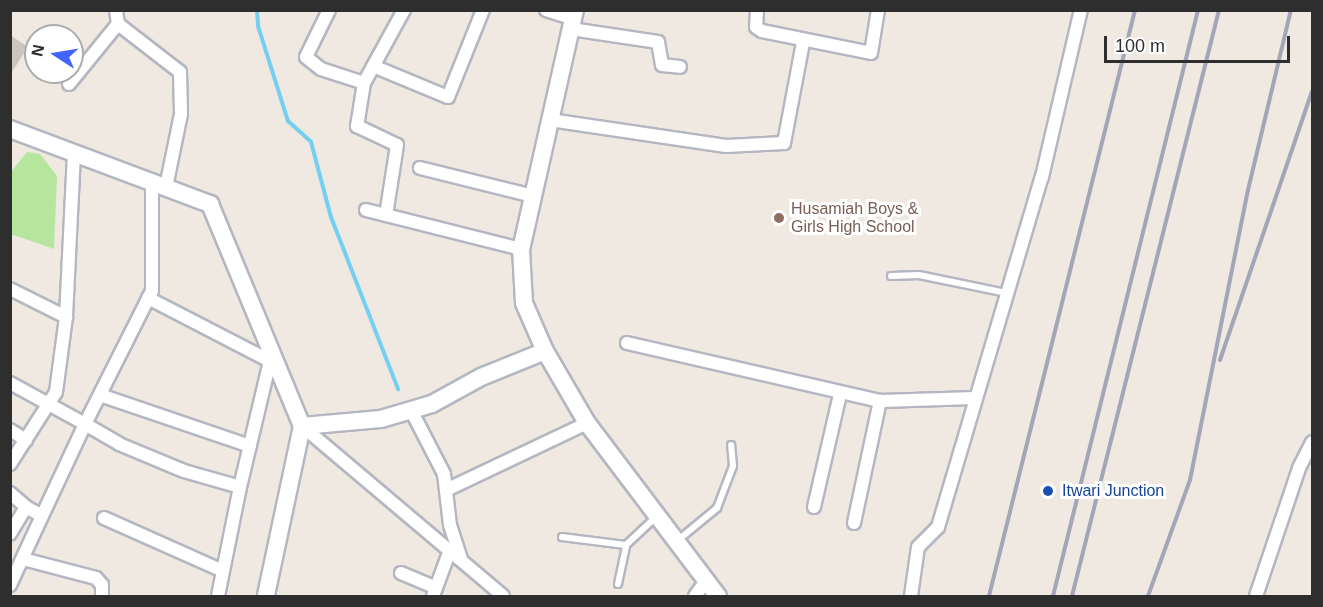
<!DOCTYPE html>
<style>
body{margin:0}
#map{position:relative;width:1323px;height:607px;overflow:hidden;background:#efe9e1;font-family:Arial,sans-serif}
div>[style]{position:absolute}
.green>*{inset:0;background:#b6e59e}
.stream>*{height:4px;margin:-2px;padding:0 2px;transform-origin:2px;border-radius:2px;background:#75cff0}
.building>*{inset:0;background:#cbc7bf}
.roads{filter:drop-shadow(2px 0 #b4b7c1) drop-shadow(-2px 0 #b4b7c1) drop-shadow(0 2px #b4b7c1) drop-shadow(0 -2px #b4b7c1)}
.lane>*{height:6px;margin:-3px;padding:0 3px;transform-origin:3px;border-radius:3px;background:#fff}
.street>*{height:12px;margin:-6px;padding:0 6px;transform-origin:6px;border-radius:6px;background:#fff}
.secondary>*{height:16px;margin:-8px;padding:0 8px;transform-origin:8px;border-radius:8px;background:#fff}
.rail>*{height:4px;margin:-2px;padding:0 2px;transform-origin:2px;border-radius:2px;background:#a3a6b8}
.dots>*{width:16px;height:16px;translate:-50% -50%;box-sizing:border-box;border:3px solid #fff;border-radius:50%}
span{translate:-50% -50%;white-space:nowrap;text-align:center;line-height:1.15;-webkit-text-stroke:6px #fff;paint-order:stroke}
.education-label{font-size:16px;color:#785e54}
.left{translate:0 -50%;text-align:left}
.transit-label{font-size:16px;color:#164399}
.frame{position:absolute;inset:0;border:12px solid #2e2e2e;pointer-events:none}
.north{position:absolute;left:24px;top:24px;width:60px;height:60px;box-sizing:border-box;background:#fff;border:2px solid #ababab;border-radius:50%;rotate:282deg;font-size:16px;font-weight:700;line-height:24px;text-align:center;color:#2e2e2e}
.north::after{content:'';display:block;margin:auto;width:21px;height:27px;background:#4264fb;clip-path:polygon(50% 0,100% 100%,50% 72%,0 100%)}
.scale{position:absolute;left:1104px;top:36px;width:186px;height:27px;box-sizing:border-box;border:3px solid #2e2e2e;border-top:0;padding-left:8px;font-size:18px;line-height:21px;white-space:nowrap;color:#2e2e2e;-webkit-text-stroke:4px #fff;paint-order:stroke}
</style>
<div id="map">
<div class="green">
<i style="clip-path:polygon(27px 152px,40px 154px,57px 176px,54px 249px,11px 234px,11px 172px)"></i>
</div>
<div class="stream">
<i style="left:257px;top:10px;width:16px;rotate:86deg"></i>
<i style="left:258px;top:26px;width:100px;rotate:72.5deg"></i>
<i style="left:288px;top:121px;width:31px;rotate:42deg"></i>
<i style="left:311px;top:142px;width:78px;rotate:75.1deg"></i>
<i style="left:331px;top:217px;width:185px;rotate:68.7deg"></i>
</div>
<div class="building">
<i style="clip-path:polygon(10px 35px,28px 47px,10px 75px)"></i>
</div>
<div class="roads">
<div class="lane">
<i style="left:891px;top:276px;width:28px;rotate:-2deg"></i>
<i style="left:919px;top:275px;width:90px;rotate:11.6deg"></i>
<i style="left:562px;top:537px;width:64px;rotate:7.1deg"></i>
<i style="left:677px;top:541px;width:52px;rotate:-39.5deg"></i>
<i style="left:717px;top:508px;width:45px;rotate:-69.1deg"></i>
<i style="left:733px;top:466px;width:21px;rotate:-95deg"></i>
<i style="left:618px;top:584px;width:40px;rotate:-78deg"></i>
<i style="left:626px;top:545px;width:42px;rotate:-43.1deg"></i>
</div>
<div class="street">
<i style="left:116px;top:10px;width:14px;rotate:82deg"></i>
<i style="left:118px;top:24px;width:78px;rotate:37.7deg"></i>
<i style="left:180px;top:72px;width:42px;rotate:88.6deg"></i>
<i style="left:181px;top:114px;width:75px;rotate:101.6deg"></i>
<i style="left:329px;top:10px;width:52px;rotate:116.1deg"></i>
<i style="left:306px;top:57px;width:19px;rotate:39deg"></i>
<i style="left:321px;top:69px;width:45px;rotate:18deg"></i>
<i style="left:364px;top:83px;width:83px;rotate:-61.3deg"></i>
<i style="left:546px;top:10px;width:28px;rotate:18deg"></i>
<i style="left:757px;top:10px;width:17px;rotate:93deg"></i>
<i style="left:756px;top:27px;width:7px;rotate:34deg"></i>
<i style="left:762px;top:31px;width:111px;rotate:11.4deg"></i>
<i style="left:871px;top:53px;width:44px;rotate:-80.8deg"></i>
<i style="left:571px;top:29px;width:88px;rotate:8.5deg"></i>
<i style="left:658px;top:42px;width:23px;rotate:80deg"></i>
<i style="left:662px;top:65px;width:18px;rotate:6deg"></i>
<i style="left:373px;top:66px;width:81px;rotate:22.5deg"></i>
<i style="left:448px;top:97px;width:94px;rotate:-68.1deg"></i>
<i style="left:364px;top:83px;width:44px;rotate:99.2deg"></i>
<i style="left:357px;top:126px;width:44px;rotate:25.4deg"></i>
<i style="left:397px;top:145px;width:71px;rotate:98.9deg"></i>
<i style="left:69px;top:84px;width:77px;rotate:-50.8deg"></i>
<i style="left:550px;top:120px;width:178px;rotate:8.4deg"></i>
<i style="left:726px;top:146px;width:58px;rotate:-3deg"></i>
<i style="left:784px;top:143px;width:103px;rotate:-79.3deg"></i>
<i style="left:420px;top:168px;width:116px;rotate:13.9deg"></i>
<i style="left:366px;top:210px;width:160px;rotate:14.1deg"></i>
<i style="left:10px;top:289px;width:63px;rotate:26.6deg"></i>
<i style="left:148px;top:298px;width:137px;rotate:27.3deg"></i>
<i style="left:627px;top:343px;width:260px;rotate:12.9deg"></i>
<i style="left:880px;top:401px;width:95px;rotate:-1.8deg"></i>
<i style="left:10px;top:383px;width:85px;rotate:28.7deg"></i>
<i style="left:85px;top:424px;width:149px;rotate:-63.3deg"></i>
<i style="left:152px;top:291px;width:109px;rotate:-90deg"></i>
<i style="left:100px;top:395px;width:158px;rotate:18.8deg"></i>
<i style="left:411px;top:410px;width:72px;rotate:62.7deg"></i>
<i style="left:444px;top:474px;width:51px;rotate:83.3deg"></i>
<i style="left:450px;top:525px;width:36px;rotate:72deg"></i>
<i style="left:302px;top:426px;width:263px;rotate:40.2deg"></i>
<i style="left:10px;top:430px;width:19px;rotate:32deg"></i>
<i style="left:10px;top:464px;width:85px;rotate:-57.4deg"></i>
<i style="left:56px;top:392px;width:76px;rotate:-82.4deg"></i>
<i style="left:66px;top:317px;width:164px;rotate:-87.2deg"></i>
<i style="left:446px;top:490px;width:156px;rotate:-25.4deg"></i>
<i style="left:10px;top:493px;width:21px;rotate:41deg"></i>
<i style="left:26px;top:507px;width:31px;rotate:121deg"></i>
<i style="left:26px;top:507px;width:18px;rotate:29deg"></i>
<i style="left:42px;top:516px;width:102px;rotate:-64.9deg"></i>
<i style="left:85px;top:424px;width:39px;rotate:30deg"></i>
<i style="left:119px;top:444px;width:70px;rotate:22.6deg"></i>
<i style="left:184px;top:471px;width:58px;rotate:15.9deg"></i>
<i style="left:240px;top:487px;width:138px;rotate:-76.6deg"></i>
<i style="left:814px;top:507px;width:116px;rotate:-77deg"></i>
<i style="left:104px;top:518px;width:130px;rotate:24deg"></i>
<i style="left:854px;top:523px;width:125px;rotate:-78deg"></i>
<i style="left:23px;top:559px;width:75px;rotate:14.6deg"></i>
<i style="left:96px;top:578px;width:9px;rotate:49deg"></i>
<i style="left:102px;top:585px;width:11px;rotate:90deg"></i>
<i style="left:401px;top:573px;width:38px;rotate:23deg"></i>
<i style="left:10px;top:585px;width:76px;rotate:-65.1deg"></i>
<i style="left:218px;top:596px;width:111px;rotate:-78.6deg"></i>
<i style="left:433px;top:596px;width:49px;rotate:-69.7deg"></i>
<i style="left:695px;top:596px;width:19px;rotate:-54deg"></i>
<i style="left:911px;top:596px;width:49px;rotate:-81.9deg"></i>
<i style="left:918px;top:547px;width:28px;rotate:-45deg"></i>
<i style="left:938px;top:527px;width:365px;rotate:-73.5deg"></i>
<i style="left:1042px;top:177px;width:171px;rotate:-76.9deg"></i>
<i style="left:1256px;top:596px;width:135px;rotate:-71.4deg"></i>
<i style="left:1299px;top:468px;width:29px;rotate:-63deg"></i>
</div>
<div class="secondary">
<i style="left:575px;top:10px;width:245px;rotate:102.7deg"></i>
<i style="left:521px;top:249px;width:54px;rotate:86.8deg"></i>
<i style="left:524px;top:303px;width:52px;rotate:66.4deg"></i>
<i style="left:545px;top:351px;width:83px;rotate:59.7deg"></i>
<i style="left:587px;top:423px;width:217px;rotate:52.9deg"></i>
<i style="left:10px;top:129px;width:214px;rotate:20.6deg"></i>
<i style="left:210px;top:204px;width:240px;rotate:67.5deg"></i>
<i style="left:302px;top:426px;width:174px;rotate:102deg"></i>
<i style="left:302px;top:426px;width:79px;rotate:-5.1deg"></i>
<i style="left:381px;top:419px;width:53px;rotate:-16.4deg"></i>
<i style="left:432px;top:404px;width:56px;rotate:-28.9deg"></i>
<i style="left:481px;top:377px;width:69px;rotate:-22.1deg"></i>
</div>
</div>
<div class="rail">
<i style="left:1220px;top:360px;width:283px;rotate:-71.1deg"></i>
<i style="left:989px;top:596px;width:604px;rotate:-76.01deg"></i>
<i style="left:1053px;top:596px;width:604px;rotate:-76.1deg"></i>
<i style="left:1072px;top:596px;width:604px;rotate:-75.92deg"></i>
<i style="left:1148px;top:596px;width:123px;rotate:-70.1deg"></i>
<i style="left:1190px;top:480px;width:296px;rotate:-78.7deg"></i>
<i style="left:1248px;top:190px;width:185px;rotate:-76.6deg"></i>
</div>
<div class="dots">
<i style="left:779px;top:218px;background:#8d6e63"></i>
<i style="left:1048px;top:491px;background:#1a4fb4"></i>
</div>
<div class="education-label">
<span class="left" style="left:791px;top:218px">Husamiah Boys &amp;<br>Girls High School</span>
</div>
<div class="transit-label">
<span class="left" style="left:1062px;top:491px">Itwari Junction</span>
</div>
<div class="frame"></div>
<div class="north">N</div>
<div class="scale">100 m</div>
</div>
